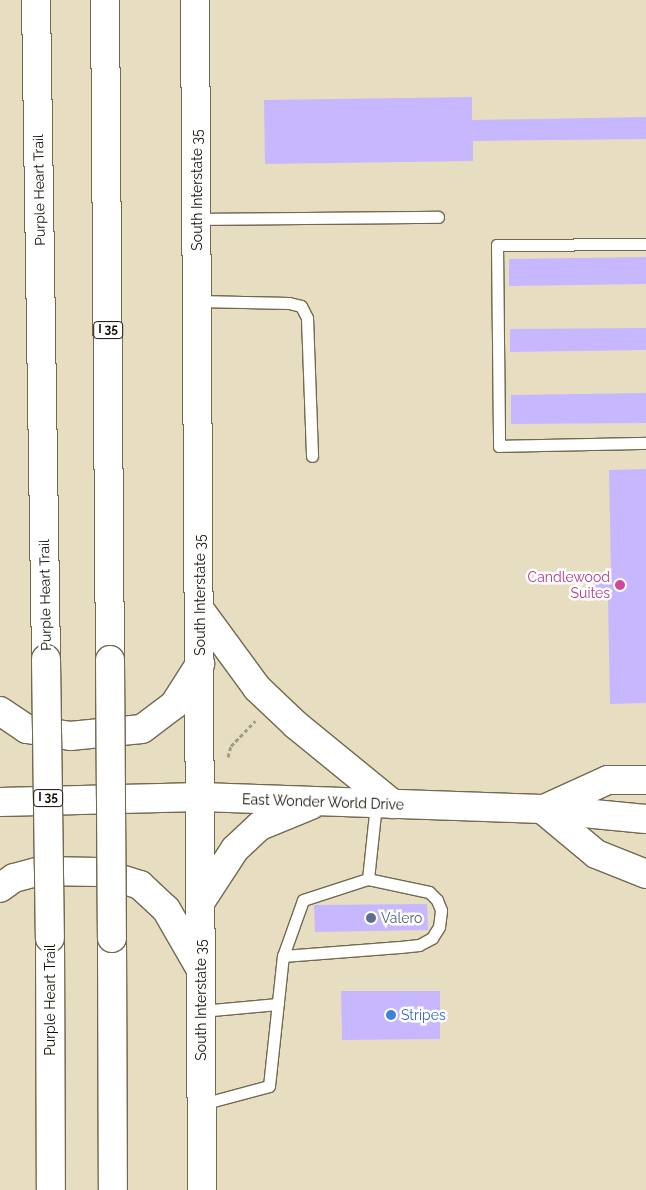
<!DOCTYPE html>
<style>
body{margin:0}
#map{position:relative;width:646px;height:1190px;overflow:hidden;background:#e7dec2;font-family:Raleway,sans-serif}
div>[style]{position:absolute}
.building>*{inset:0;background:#c6b7ff}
.path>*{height:3px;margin-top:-1.5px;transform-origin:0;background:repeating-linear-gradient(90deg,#a19a85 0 4px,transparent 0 6.5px)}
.roads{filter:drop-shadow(1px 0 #716950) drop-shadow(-1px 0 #716950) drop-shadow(0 1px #716950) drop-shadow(0 -1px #716950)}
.lane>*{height:11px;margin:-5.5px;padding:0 5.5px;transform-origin:5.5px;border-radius:5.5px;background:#fff}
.secondary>*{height:28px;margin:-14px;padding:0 14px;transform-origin:14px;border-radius:14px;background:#fff}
.highway>*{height:28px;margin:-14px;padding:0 14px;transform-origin:14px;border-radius:14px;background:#fff}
.bridges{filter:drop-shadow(1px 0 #716950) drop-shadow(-1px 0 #716950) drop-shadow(0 1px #716950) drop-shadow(0 -1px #716950)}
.highway-bridge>*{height:28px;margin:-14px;padding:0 14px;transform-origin:14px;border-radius:14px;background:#fff}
.dots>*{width:14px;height:14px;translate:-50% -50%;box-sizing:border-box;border:2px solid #fff;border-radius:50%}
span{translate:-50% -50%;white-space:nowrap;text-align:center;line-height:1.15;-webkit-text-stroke:5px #fff;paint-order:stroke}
.shield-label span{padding:1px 4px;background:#fff;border:1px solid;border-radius:4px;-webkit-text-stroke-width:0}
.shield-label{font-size:12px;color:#120f06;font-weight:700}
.street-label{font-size:14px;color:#120f06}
.hotel-label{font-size:14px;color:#b23c85}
.right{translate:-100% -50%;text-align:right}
.service-label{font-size:14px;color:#4e5e75}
.left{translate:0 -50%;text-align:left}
.shop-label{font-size:14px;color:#366cbe}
</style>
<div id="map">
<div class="building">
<i style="clip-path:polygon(472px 97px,472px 120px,646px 117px,646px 139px,473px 141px,473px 161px,265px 164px,264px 100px)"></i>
<i style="clip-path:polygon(646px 257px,646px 284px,509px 286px,509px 259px)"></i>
<i style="clip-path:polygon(646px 328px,646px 350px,510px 352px,510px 329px)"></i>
<i style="clip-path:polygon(646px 393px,646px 423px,511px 424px,511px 395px)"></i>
<i style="clip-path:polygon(646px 469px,646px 703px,610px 704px,608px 597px,595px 597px,594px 574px,611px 573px,609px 470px)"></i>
<i style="clip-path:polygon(427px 904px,428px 930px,315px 932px,314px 905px)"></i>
<i style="clip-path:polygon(341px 991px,440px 991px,440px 1039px,342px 1040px)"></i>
</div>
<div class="path">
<i style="left:228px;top:757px;width:11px;rotate:-75deg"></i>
<i style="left:231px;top:746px;width:35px;rotate:-46deg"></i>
</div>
<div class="roads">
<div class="lane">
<i style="left:198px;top:219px;width:240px;rotate:-0.5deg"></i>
<i style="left:646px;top:244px;width:149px;rotate:179.6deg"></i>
<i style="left:497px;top:245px;width:201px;rotate:89.4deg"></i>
<i style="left:499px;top:446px;width:147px;rotate:-1.2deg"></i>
<i style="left:198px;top:301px;width:91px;rotate:1.3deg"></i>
<i style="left:289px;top:303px;width:12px;rotate:14deg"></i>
<i style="left:301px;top:306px;width:13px;rotate:63deg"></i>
<i style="left:307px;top:318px;width:138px;rotate:87.9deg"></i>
<i style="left:283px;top:956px;width:117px;rotate:-4.4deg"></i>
<i style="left:400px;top:947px;width:19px;rotate:-6deg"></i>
<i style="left:419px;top:945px;width:15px;rotate:-28deg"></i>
<i style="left:432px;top:938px;width:13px;rotate:-58deg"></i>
<i style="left:439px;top:927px;width:17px;rotate:-83deg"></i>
<i style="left:441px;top:910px;width:11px;rotate:-112deg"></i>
<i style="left:437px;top:900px;width:11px;rotate:-135deg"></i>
<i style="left:429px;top:892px;width:62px;rotate:-168deg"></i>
<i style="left:201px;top:1011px;width:77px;rotate:-5.2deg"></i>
<i style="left:202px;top:1104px;width:69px;rotate:-15deg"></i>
<i style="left:269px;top:1086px;width:131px;rotate:-83.9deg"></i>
<i style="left:283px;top:956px;width:59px;rotate:-70.3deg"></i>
<i style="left:303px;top:900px;width:68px;rotate:-17.9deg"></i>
<i style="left:368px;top:879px;width:75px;rotate:-83.9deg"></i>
</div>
<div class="secondary">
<i style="left:195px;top:0;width:1190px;rotate:89.66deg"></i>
<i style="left:200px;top:610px;width:97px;rotate:53.8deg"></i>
<i style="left:257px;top:688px;width:54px;rotate:43.5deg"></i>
<i style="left:296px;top:725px;width:125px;rotate:39.2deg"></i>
<i style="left:0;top:711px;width:32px;rotate:34deg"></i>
<i style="left:27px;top:729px;width:44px;rotate:9.2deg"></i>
<i style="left:70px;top:736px;width:72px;rotate:-5.6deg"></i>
<i style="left:142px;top:729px;width:40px;rotate:-37deg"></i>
<i style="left:174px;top:705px;width:49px;rotate:-57.6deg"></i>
<i style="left:0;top:802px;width:201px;rotate:-1.4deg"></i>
<i style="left:201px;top:797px;width:341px;rotate:2deg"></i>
<i style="left:542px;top:809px;width:104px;rotate:5.5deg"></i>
<i style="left:542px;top:809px;width:70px;rotate:39.8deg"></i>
<i style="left:596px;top:854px;width:54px;rotate:21.8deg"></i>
<i style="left:544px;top:809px;width:70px;rotate:-24.4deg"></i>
<i style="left:608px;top:780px;width:38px"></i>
<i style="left:0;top:888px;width:17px;rotate:-36deg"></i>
<i style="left:14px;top:878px;width:28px;rotate:-15deg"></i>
<i style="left:41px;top:871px;width:58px;rotate:1deg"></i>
<i style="left:99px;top:872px;width:43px;rotate:17.6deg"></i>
<i style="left:140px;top:885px;width:35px;rotate:43deg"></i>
<i style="left:166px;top:909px;width:68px;rotate:60deg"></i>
<i style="left:201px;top:901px;width:62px;rotate:-56.8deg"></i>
<i style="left:235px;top:849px;width:34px;rotate:-43deg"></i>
<i style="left:260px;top:826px;width:55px;rotate:-22.4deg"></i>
</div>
<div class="highway">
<i style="left:36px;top:0;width:659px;rotate:89.13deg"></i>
<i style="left:105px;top:0;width:660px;rotate:89.57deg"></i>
<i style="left:50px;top:938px;width:252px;rotate:89.8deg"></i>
<i style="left:112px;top:938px;width:252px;rotate:89.8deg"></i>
</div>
</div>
<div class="bridges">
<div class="highway-bridge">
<i style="left:46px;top:659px;width:279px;rotate:89.2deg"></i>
<i style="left:110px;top:660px;width:278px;rotate:89.6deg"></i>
</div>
</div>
<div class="dots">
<i style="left:620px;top:585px;background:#d1479c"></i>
<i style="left:371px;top:918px;background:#5c6f8a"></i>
<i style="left:391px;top:1015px;background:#3f7fe0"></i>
</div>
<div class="shield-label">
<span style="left:108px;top:330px">I 35</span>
<span style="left:48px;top:798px">I 35</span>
</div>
<div class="street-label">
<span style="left:39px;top:190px;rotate:-91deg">Purple Heart Trail</span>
<span style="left:197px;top:190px;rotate:-90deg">South Interstate 35</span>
<span style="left:45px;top:595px;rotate:-91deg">Purple Heart Trail</span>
<span style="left:200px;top:595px;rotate:-90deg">South Interstate 35</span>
<span style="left:323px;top:802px;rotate:2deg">East Wonder World Drive</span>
<span style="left:50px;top:1000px;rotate:-90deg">Purple Heart Trail</span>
<span style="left:201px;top:1000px;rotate:-90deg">South Interstate 35</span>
</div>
<div class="hotel-label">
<span class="right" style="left:610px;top:585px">Candlewood<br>Suites</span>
</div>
<div class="service-label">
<span class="left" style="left:381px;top:918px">Valero</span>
</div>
<div class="shop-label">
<span class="left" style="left:401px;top:1015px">Stripes</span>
</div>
</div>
